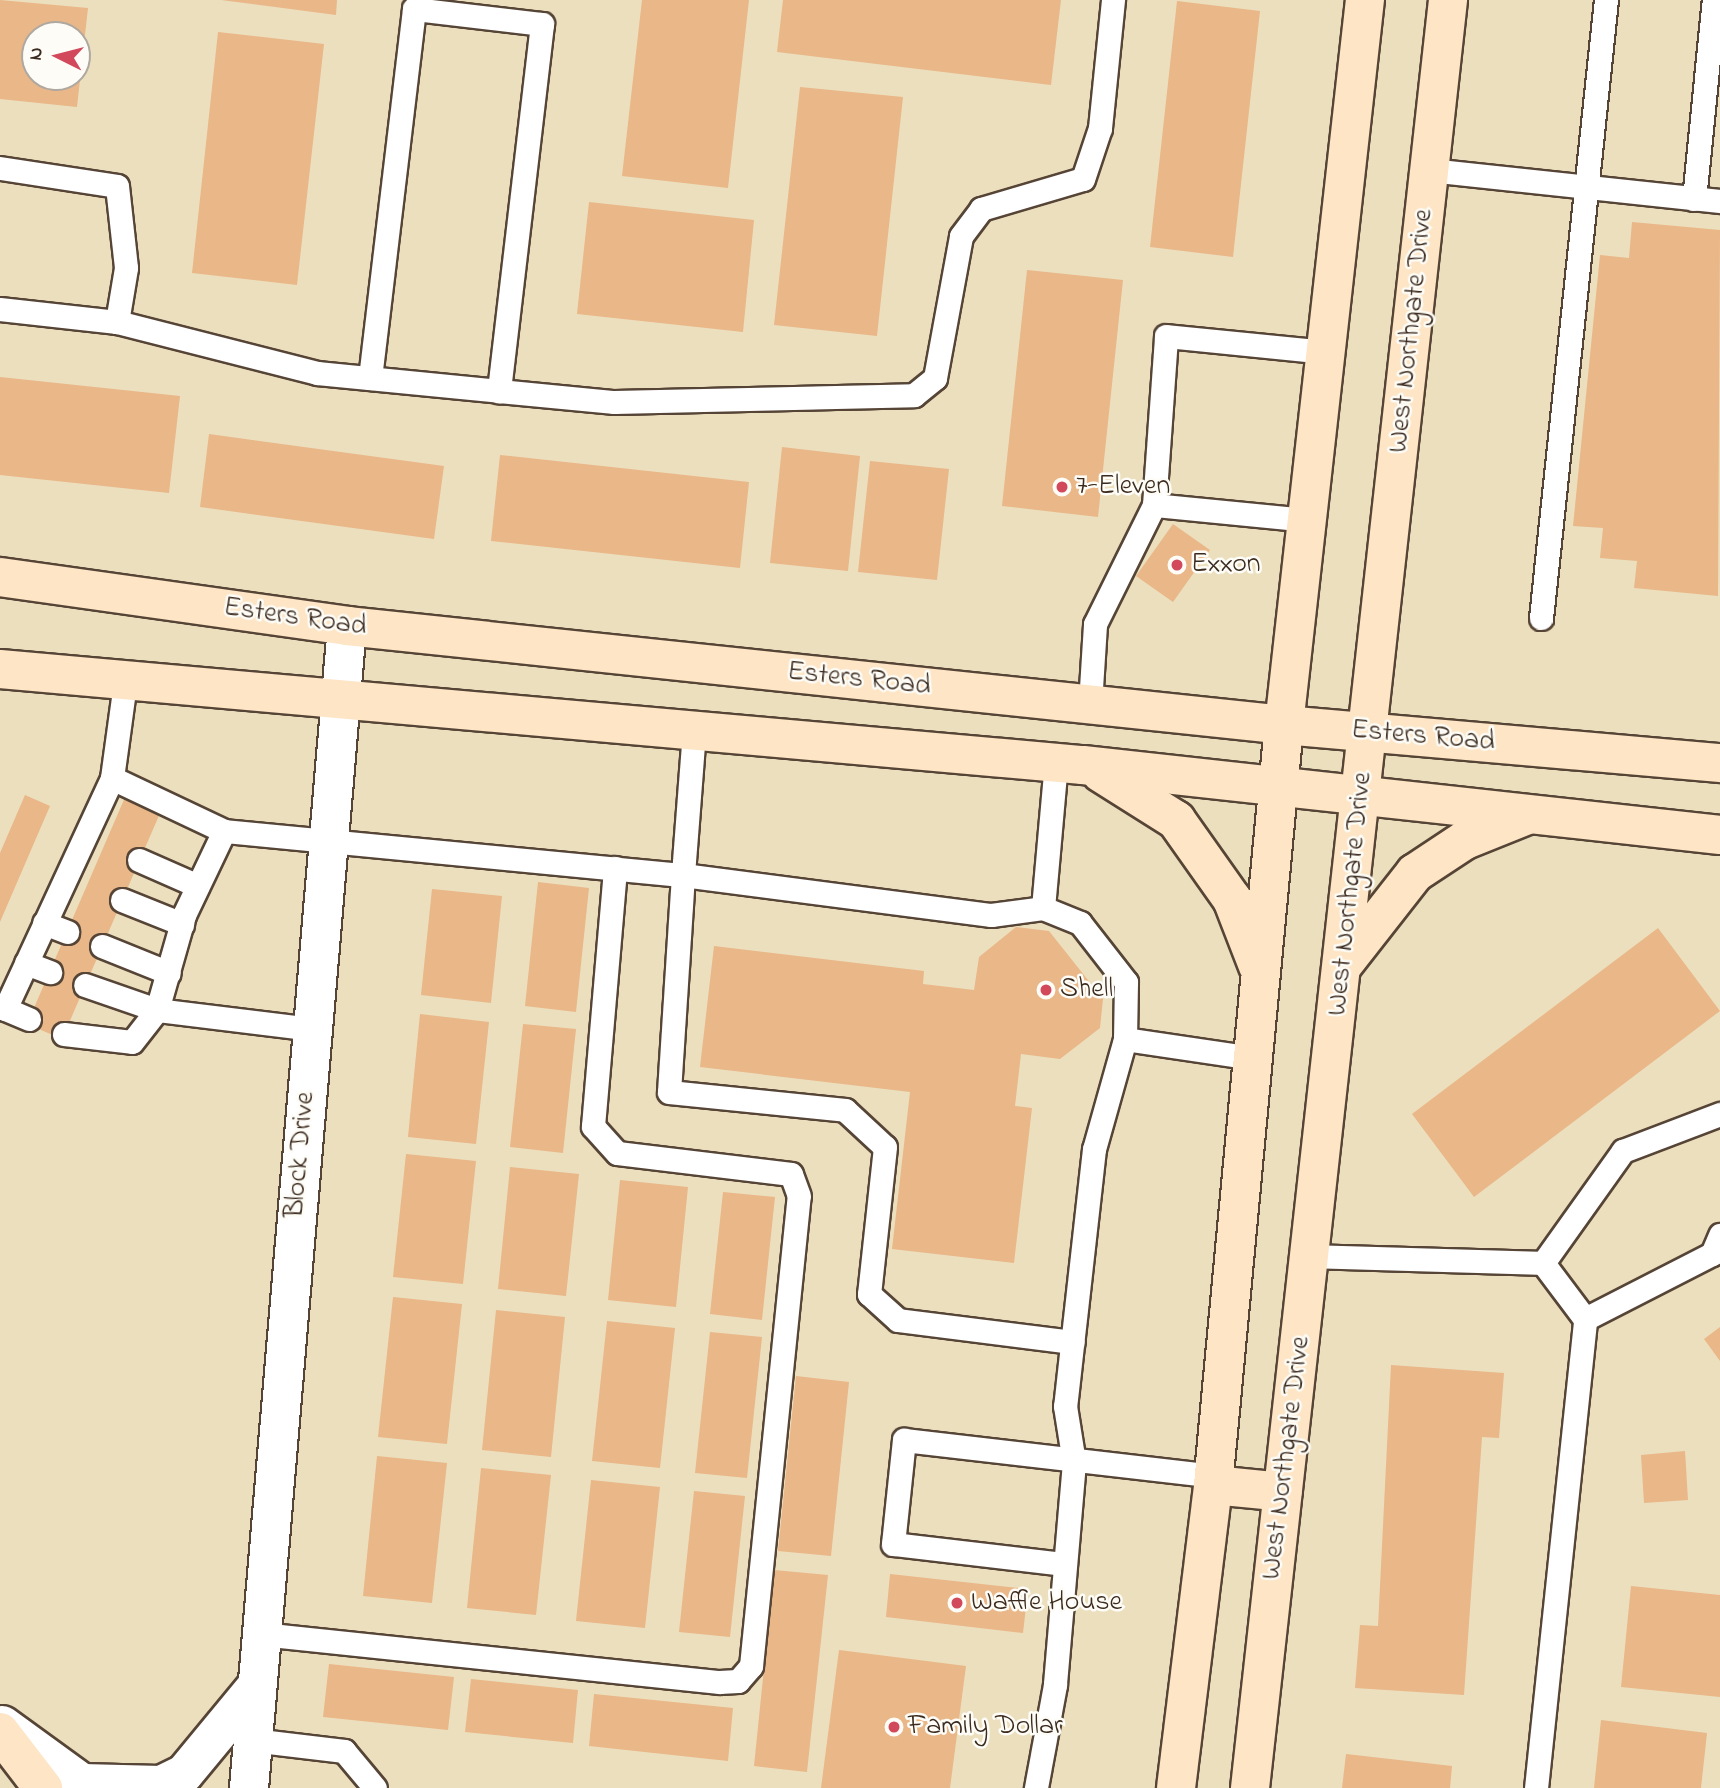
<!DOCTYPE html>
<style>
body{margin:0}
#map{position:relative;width:1720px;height:1788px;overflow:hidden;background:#ecdfbe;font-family:"Indie Flower",sans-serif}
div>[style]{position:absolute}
.building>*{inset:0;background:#e9b788}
.roads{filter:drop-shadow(2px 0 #564536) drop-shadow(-2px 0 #564536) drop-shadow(0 2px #564536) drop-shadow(0 -2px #564536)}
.lane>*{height:23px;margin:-11.5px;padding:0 11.5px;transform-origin:11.5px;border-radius:11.5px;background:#fff}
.street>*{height:38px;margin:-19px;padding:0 19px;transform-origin:19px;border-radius:19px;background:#fff}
.secondary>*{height:38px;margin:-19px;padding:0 19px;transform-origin:19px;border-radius:19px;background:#fde5c5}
.dots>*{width:19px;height:19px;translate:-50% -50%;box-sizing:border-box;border:4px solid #fdfcf7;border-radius:50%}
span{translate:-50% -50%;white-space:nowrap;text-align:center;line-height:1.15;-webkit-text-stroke:5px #fdfcf7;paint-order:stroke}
.street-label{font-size:28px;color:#3b2a1e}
.poi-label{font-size:28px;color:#3b2a1e}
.left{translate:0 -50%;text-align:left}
.north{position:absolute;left:21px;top:21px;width:70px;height:70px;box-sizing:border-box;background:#fdfcf7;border:2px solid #afa8a0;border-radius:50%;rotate:276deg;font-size:19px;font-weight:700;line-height:28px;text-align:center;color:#3b2a1e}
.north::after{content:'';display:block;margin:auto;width:24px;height:32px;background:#d1495b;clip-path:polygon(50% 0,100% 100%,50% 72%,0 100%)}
</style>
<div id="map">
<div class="building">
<i style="clip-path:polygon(evenodd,0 0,88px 8px,77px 107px,0 99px,0 0,35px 35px,77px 35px,77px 77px,35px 77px,35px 35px)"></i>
<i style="clip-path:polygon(221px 0,337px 0,336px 15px)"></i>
<i style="clip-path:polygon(642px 0,749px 0,728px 188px,622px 176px)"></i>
<i style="clip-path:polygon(783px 0,1061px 0,1051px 85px,777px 52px)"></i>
<i style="clip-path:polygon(1177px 1px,1260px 11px,1233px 257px,1150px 247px)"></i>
<i style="clip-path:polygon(218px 32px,324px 44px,297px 285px,192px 273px)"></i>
<i style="clip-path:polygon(800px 87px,903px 97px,877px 336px,774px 325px)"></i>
<i style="clip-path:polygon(589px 202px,754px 220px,743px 332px,577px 314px)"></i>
<i style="clip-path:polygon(1632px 222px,1720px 230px,1718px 596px,1634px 588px,1637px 561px,1600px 558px,1603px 528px,1573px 526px,1600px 255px,1629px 258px)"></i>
<i style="clip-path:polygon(1027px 270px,1123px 280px,1098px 517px,1002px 506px)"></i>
<i style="clip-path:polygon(0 377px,180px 396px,169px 493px,0 475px)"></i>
<i style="clip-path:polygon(209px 434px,444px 466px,434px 539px,200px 507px)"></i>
<i style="clip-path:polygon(782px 447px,860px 456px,848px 571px,770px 563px)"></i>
<i style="clip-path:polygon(500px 455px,749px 482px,740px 568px,491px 541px)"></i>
<i style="clip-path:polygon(870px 461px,949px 469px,937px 580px,858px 572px)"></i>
<i style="clip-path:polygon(1173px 524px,1210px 550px,1173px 602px,1136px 576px)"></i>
<i style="clip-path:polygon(25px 795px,50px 806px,0 922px,0 853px)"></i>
<i style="clip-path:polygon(126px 795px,161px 811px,62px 1039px,27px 1024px)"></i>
<i style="clip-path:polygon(538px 882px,589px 888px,576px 1012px,525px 1006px)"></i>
<i style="clip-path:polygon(432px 889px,502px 896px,491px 1003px,421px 995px)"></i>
<i style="clip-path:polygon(1016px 927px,1049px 931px,1103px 999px,1100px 1028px,1060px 1059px,1021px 1054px,1015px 1106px,1032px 1108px,1014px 1263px,892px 1249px,910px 1092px,700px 1067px,714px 946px,924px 971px,923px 984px,974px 990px,979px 957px)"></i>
<i style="clip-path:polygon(1658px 928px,1720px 1011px,1474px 1197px,1412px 1114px)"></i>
<i style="clip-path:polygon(420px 1014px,489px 1022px,476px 1144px,408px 1137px)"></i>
<i style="clip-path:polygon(523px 1024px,576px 1029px,563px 1153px,510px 1147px)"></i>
<i style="clip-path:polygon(406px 1154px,476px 1161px,463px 1284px,393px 1277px)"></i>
<i style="clip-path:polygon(510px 1167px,579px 1174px,566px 1296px,498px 1289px)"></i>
<i style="clip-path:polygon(620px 1180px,688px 1187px,676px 1307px,608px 1300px)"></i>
<i style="clip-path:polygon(723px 1192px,775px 1197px,762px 1320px,710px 1314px)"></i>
<i style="clip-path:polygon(393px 1297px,462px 1304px,447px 1444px,378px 1437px)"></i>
<i style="clip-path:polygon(496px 1310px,565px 1317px,551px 1457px,482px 1450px)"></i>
<i style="clip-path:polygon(607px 1321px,675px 1328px,660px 1468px,592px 1461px)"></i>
<i style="clip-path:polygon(1720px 1327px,1720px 1361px,1704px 1339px)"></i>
<i style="clip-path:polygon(710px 1332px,762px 1337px,747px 1478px,695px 1473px)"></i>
<i style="clip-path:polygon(1391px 1365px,1504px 1373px,1499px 1438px,1482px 1437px,1464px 1695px,1355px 1688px,1360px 1625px,1378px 1626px)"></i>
<i style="clip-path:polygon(796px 1376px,849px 1382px,831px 1556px,778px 1551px)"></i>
<i style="clip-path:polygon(1685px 1451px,1688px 1500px,1644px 1503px,1641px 1455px)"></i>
<i style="clip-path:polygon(377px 1456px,447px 1463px,432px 1603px,363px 1596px)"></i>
<i style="clip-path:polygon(481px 1468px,551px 1475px,536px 1615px,467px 1608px)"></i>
<i style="clip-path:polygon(591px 1480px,660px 1487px,645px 1628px,576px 1621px)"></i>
<i style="clip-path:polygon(694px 1491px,745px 1496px,730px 1637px,679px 1632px)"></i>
<i style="clip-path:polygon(774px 1570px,828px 1575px,807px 1772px,754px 1766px)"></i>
<i style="clip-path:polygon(890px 1574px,1028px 1589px,1023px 1633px,886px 1617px)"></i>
<i style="clip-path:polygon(1631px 1586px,1720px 1595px,1720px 1697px,1621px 1687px)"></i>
<i style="clip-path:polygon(839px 1650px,966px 1666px,950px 1788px,821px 1788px)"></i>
<i style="clip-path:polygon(329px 1664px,454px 1677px,448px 1730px,323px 1717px)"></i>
<i style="clip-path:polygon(471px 1679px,578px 1690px,573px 1743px,465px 1732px)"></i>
<i style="clip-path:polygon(594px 1694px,733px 1708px,728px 1761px,589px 1746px)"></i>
<i style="clip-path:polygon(1601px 1720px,1707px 1733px,1701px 1788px,1594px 1788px)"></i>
<i style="clip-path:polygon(1346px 1754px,1452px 1766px,1450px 1788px,1342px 1788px)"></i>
</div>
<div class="roads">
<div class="lane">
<i style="left:0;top:168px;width:118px;rotate:8.7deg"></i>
<i style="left:117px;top:186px;width:82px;rotate:83.7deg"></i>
<i style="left:126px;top:268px;width:55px;rotate:99.5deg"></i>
<i style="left:117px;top:322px;width:118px;rotate:-173.7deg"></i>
<i style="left:1429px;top:170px;width:293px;rotate:6.1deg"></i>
<i style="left:1694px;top:199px;width:200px;rotate:-84.3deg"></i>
<i style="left:117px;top:322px;width:206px;rotate:14.3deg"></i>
<i style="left:317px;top:373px;width:183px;rotate:5.6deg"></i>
<i style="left:499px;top:391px;width:116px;rotate:5.5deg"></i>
<i style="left:614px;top:402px;width:300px;rotate:-1.3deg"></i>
<i style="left:914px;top:395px;width:27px;rotate:-39deg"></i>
<i style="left:935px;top:378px;width:144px;rotate:-79.6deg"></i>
<i style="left:961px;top:236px;width:34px;rotate:-53deg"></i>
<i style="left:981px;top:209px;width:106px;rotate:-16.4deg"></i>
<i style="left:1083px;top:179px;width:54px;rotate:-71.6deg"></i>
<i style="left:1100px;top:128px;width:129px;rotate:-84.2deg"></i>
<i style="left:370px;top:378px;width:372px;rotate:-83.2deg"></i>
<i style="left:414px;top:9px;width:129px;rotate:6.7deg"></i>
<i style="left:542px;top:24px;width:370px;rotate:96.7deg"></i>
<i style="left:1154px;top:505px;width:154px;rotate:5.6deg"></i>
<i style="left:1541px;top:618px;width:621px;rotate:-84deg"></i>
<i style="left:125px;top:683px;width:96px;rotate:97.8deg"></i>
<i style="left:112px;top:778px;width:124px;rotate:25.3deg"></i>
<i style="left:1090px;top:704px;width:80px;rotate:-86.4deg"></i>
<i style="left:1095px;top:624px;width:133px;rotate:-63.6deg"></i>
<i style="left:1154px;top:505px;width:169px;rotate:-85.9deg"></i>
<i style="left:1166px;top:336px;width:162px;rotate:5.7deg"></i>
<i style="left:694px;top:731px;width:144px;rotate:94.4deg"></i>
<i style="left:683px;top:875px;width:311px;rotate:7.4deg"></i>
<i style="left:991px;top:915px;width:52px;rotate:-7.7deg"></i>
<i style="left:1043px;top:908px;width:40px;rotate:22deg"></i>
<i style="left:1080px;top:923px;width:75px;rotate:52.1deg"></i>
<i style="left:1126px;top:982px;width:57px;rotate:91deg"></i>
<i style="left:1125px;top:1039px;width:114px;rotate:105.7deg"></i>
<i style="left:1094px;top:1149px;width:259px;rotate:96.4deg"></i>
<i style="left:1065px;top:1406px;width:57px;rotate:80.9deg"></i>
<i style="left:1074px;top:1462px;width:224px;rotate:94.9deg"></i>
<i style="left:1055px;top:1685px;width:105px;rotate:100.5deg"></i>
<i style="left:139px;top:860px;width:64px;rotate:23.8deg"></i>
<i style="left:122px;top:900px;width:65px;rotate:21.8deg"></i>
<i style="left:1043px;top:908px;width:147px;rotate:-84.9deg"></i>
<i style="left:44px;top:923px;width:25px;rotate:21deg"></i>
<i style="left:102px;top:946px;width:72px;rotate:21.9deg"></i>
<i style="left:26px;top:963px;width:26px;rotate:21deg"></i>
<i style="left:29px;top:1019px;width:26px;rotate:-157deg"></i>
<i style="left:5px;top:1009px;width:255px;rotate:-65.1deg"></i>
<i style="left:312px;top:1029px;width:156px;rotate:-173deg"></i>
<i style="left:157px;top:1010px;width:99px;rotate:-74.1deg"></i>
<i style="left:184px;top:915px;width:93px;rotate:-64.5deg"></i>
<i style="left:224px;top:831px;width:461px;rotate:5.5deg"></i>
<i style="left:683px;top:875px;width:217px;rotate:93.7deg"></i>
<i style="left:669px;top:1092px;width:177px;rotate:5.8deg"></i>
<i style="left:845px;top:1110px;width:54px;rotate:42.8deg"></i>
<i style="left:885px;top:1147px;width:148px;rotate:96.2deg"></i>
<i style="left:869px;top:1294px;width:39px;rotate:42deg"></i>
<i style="left:898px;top:1320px;width:176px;rotate:7.2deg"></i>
<i style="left:64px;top:1034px;width:68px;rotate:6.7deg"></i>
<i style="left:132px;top:1042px;width:41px;rotate:-52deg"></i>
<i style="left:157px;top:1010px;width:76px;rotate:-160.9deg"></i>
<i style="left:1125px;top:1039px;width:129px;rotate:8.4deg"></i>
<i style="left:1310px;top:1256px;width:233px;rotate:1.7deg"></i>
<i style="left:1543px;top:1263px;width:138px;rotate:-54.5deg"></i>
<i style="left:1623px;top:1151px;width:104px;rotate:-20.9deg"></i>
<i style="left:1585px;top:1319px;width:143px;rotate:-27.1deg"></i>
<i style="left:1712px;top:1254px;width:21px;rotate:-67deg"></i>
<i style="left:1064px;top:1564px;width:172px;rotate:-173.3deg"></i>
<i style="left:893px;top:1544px;width:105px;rotate:-84deg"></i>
<i style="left:904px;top:1440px;width:312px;rotate:6.6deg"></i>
<i style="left:261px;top:1634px;width:461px;rotate:6deg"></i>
<i style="left:719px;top:1682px;width:19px;rotate:-3deg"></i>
<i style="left:738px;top:1681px;width:20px;rotate:-49deg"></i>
<i style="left:751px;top:1666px;width:472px;rotate:-84.2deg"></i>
<i style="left:799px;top:1196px;width:23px;rotate:-110deg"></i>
<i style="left:791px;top:1174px;width:175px;rotate:-173.1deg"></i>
<i style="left:617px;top:1153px;width:36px;rotate:-132deg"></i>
<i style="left:593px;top:1126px;width:259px;rotate:-85.1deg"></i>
<i style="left:252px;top:1740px;width:93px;rotate:6.8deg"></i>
<i style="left:344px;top:1751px;width:48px;rotate:50deg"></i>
<i style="left:1536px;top:1788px;width:472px;rotate:-84deg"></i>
<i style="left:1585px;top:1319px;width:70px;rotate:-126.9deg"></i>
</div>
<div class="street">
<i style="left:2px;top:1725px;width:99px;rotate:35.9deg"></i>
<i style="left:82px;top:1783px;width:79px;rotate:1.5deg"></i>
<i style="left:161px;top:1785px;width:25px;rotate:-26deg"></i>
<i style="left:184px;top:1774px;width:113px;rotate:-50.4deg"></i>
<i style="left:249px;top:1788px;width:1166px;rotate:-85.18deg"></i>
</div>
<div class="secondary">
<i style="left:0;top:577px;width:350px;rotate:8deg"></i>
<i style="left:347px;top:626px;width:942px;rotate:6.03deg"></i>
<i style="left:1284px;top:725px;width:438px;rotate:5deg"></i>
<i style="left:0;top:669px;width:1087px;rotate:5.07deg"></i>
<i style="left:1083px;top:765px;width:641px;rotate:6.27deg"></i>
<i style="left:1101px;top:773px;width:89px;rotate:32.1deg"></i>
<i style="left:1176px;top:820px;width:97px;rotate:54.7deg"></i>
<i style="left:1232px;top:899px;width:72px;rotate:68.8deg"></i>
<i style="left:1342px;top:966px;width:118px;rotate:-51.9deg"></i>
<i style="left:1415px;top:873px;width:60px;rotate:-33.4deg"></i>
<i style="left:1465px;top:840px;width:65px;rotate:-21.8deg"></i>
<i style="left:1213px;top:1485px;width:70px;rotate:5.7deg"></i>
<i style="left:0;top:1732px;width:71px;rotate:52.5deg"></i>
<i style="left:1176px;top:1788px;width:305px;rotate:-83deg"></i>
<i style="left:1213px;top:1485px;width:763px;rotate:-84.66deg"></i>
<i style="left:1284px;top:725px;width:730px;rotate:-83.63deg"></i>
<i style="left:1250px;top:1788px;width:1799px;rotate:-83.68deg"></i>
</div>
</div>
<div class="dots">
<i style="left:1062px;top:487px;background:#d1495b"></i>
<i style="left:1177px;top:565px;background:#d1495b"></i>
<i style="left:1046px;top:990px;background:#d1495b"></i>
<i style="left:957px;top:1603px;background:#d1495b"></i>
<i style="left:894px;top:1727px;background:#d1495b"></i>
</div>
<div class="street-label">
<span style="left:1412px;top:331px;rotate:-84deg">West Northgate Drive</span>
<span style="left:295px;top:618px;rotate:8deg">Esters Road</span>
<span style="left:859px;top:680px;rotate:6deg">Esters Road</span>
<span style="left:1423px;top:737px;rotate:5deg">Esters Road</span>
<span style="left:1351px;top:894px;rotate:-84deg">West Northgate Drive</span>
<span style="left:301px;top:1155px;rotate:-85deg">Block Drive</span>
<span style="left:1287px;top:1458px;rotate:-83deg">West Northgate Drive</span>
</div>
<div class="poi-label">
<span class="left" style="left:1076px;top:487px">7-Eleven</span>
<span class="left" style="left:1191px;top:565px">Exxon</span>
<span class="left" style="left:1060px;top:990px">Shell</span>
<span class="left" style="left:971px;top:1603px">Waffle House</span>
<span class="left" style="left:908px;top:1727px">Family Dollar</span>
</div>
<div class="north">N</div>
</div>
